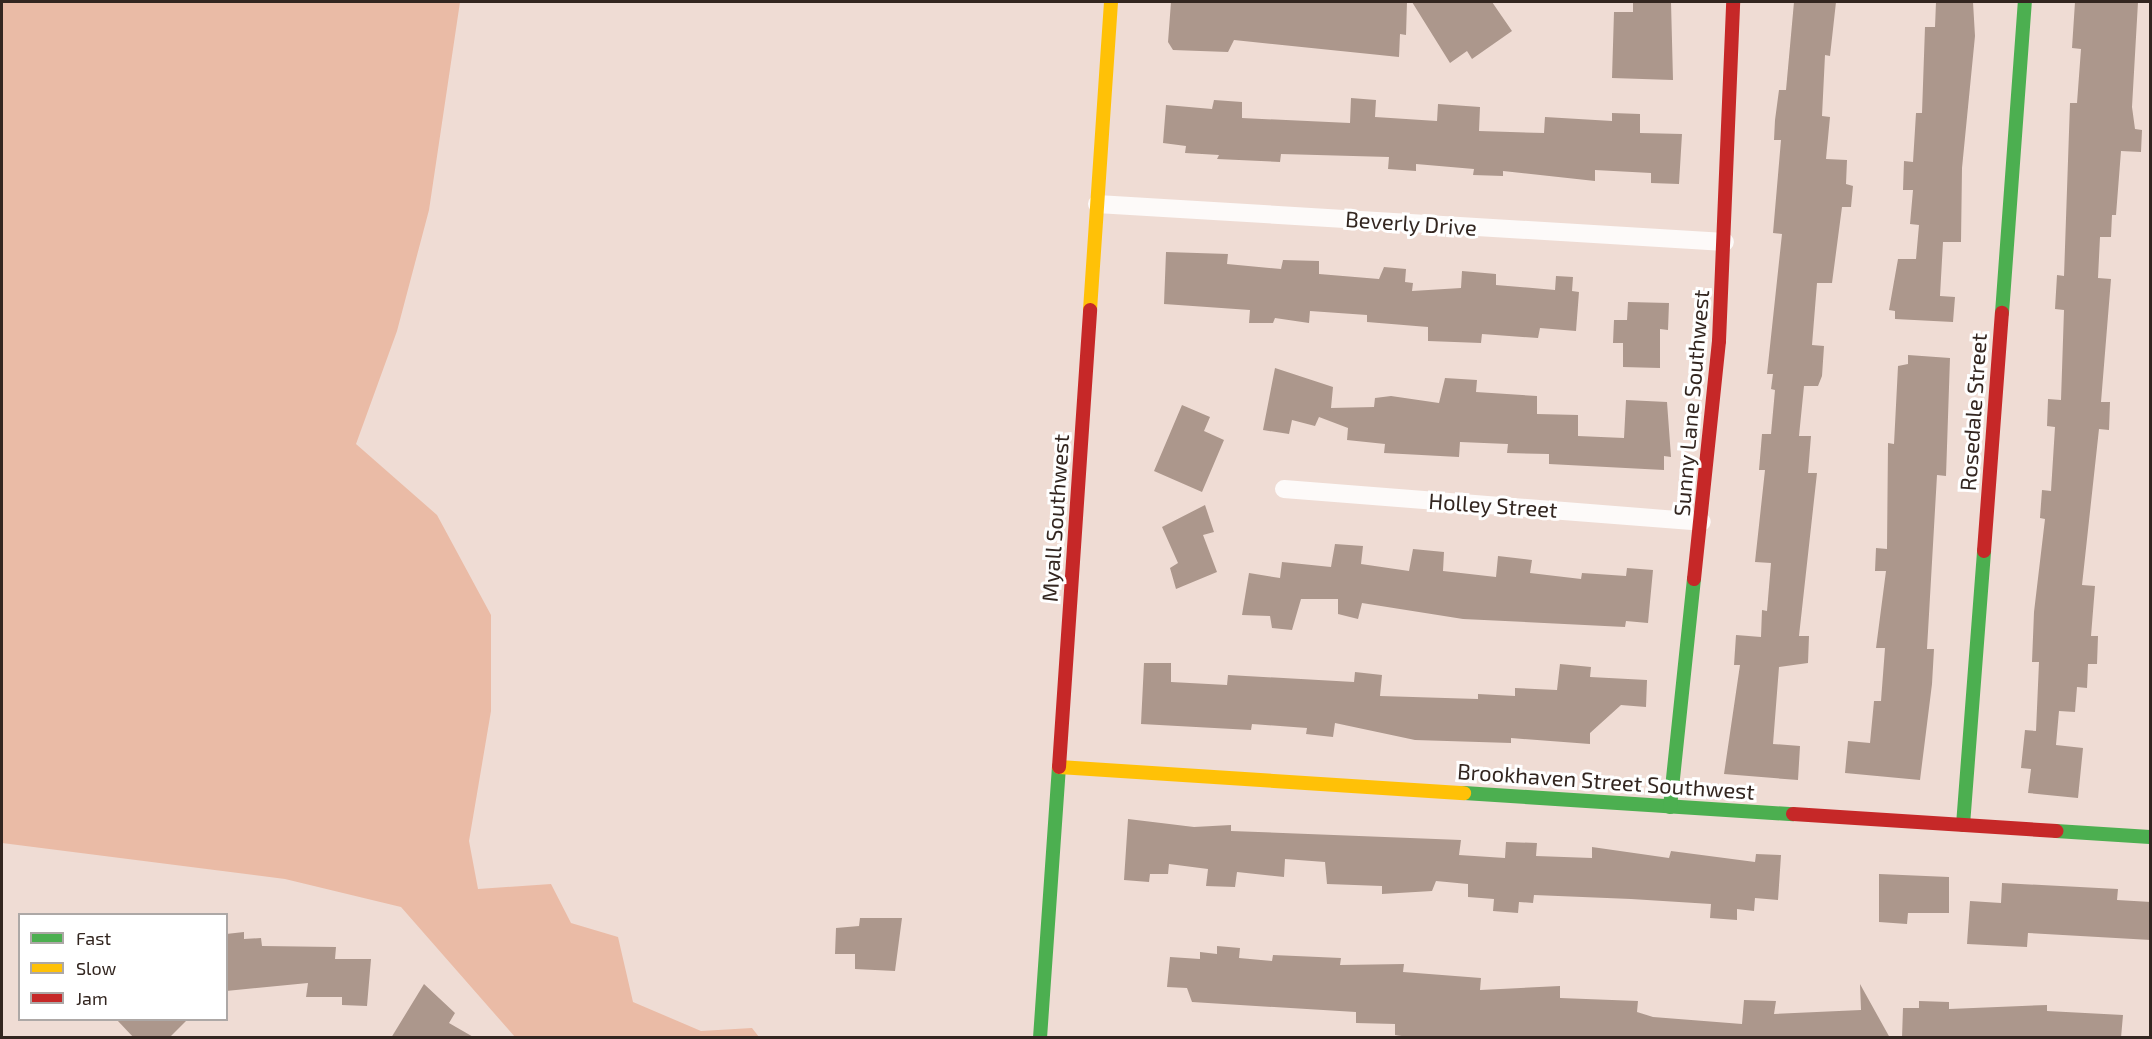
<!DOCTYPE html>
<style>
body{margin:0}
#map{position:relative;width:2152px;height:1039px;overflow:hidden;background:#efdcd4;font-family:"Exo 2",sans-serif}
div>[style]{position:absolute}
.green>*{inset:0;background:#eabba6}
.building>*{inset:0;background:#ac978c}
.street>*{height:18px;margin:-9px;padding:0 9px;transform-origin:9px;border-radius:9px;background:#fdfaf9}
.fast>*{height:14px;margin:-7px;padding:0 7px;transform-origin:7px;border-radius:7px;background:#4caf50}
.slow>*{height:14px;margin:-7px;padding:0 7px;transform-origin:7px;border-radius:7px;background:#ffc107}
.jam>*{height:14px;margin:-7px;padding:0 7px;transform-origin:7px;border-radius:7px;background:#c62828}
span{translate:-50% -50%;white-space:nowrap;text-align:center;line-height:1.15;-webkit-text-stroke:6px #fff;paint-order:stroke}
.street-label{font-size:22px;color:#332620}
.frame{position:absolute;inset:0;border:3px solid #332620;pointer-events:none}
.legend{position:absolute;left:18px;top:913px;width:210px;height:108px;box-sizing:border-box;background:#fff;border:2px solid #ada8a6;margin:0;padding:8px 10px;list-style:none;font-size:18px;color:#332620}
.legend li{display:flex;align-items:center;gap:12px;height:30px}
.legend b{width:30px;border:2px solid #ada8a6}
</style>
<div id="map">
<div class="green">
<i style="clip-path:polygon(2px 2px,460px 2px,429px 210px,397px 331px,356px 444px,437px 515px,491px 615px,491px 711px,469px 841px,478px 889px,551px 884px,571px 923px,618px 937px,633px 1002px,701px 1031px,752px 1028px,759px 1037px,515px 1037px,401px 907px,285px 879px,2px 843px)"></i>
</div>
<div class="building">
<i style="clip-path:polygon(1171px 2px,1407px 2px,1406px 35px,1400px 34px,1399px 57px,1234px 40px,1228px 52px,1173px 50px,1168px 42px)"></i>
<i style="clip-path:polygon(1412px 2px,1492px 2px,1512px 31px,1472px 59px,1467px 51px,1450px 63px)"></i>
<i style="clip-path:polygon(1633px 2px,1671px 2px,1673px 80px,1612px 78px,1614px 12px,1633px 12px)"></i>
<i style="clip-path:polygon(1794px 2px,1836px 2px,1830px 56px,1825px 55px,1822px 116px,1830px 117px,1826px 159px,1847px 160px,1846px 184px,1853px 186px,1851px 207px,1842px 207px,1832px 283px,1817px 283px,1812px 345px,1824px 346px,1822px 376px,1818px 386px,1804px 386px,1799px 436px,1811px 436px,1808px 473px,1817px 473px,1799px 636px,1809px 636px,1808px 663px,1779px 667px,1773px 744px,1800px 746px,1798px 780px,1724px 774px,1740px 665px,1734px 665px,1736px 635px,1761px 637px,1762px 610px,1767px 611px,1771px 563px,1755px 562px,1765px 470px,1759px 470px,1762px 434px,1771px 434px,1775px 390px,1771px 389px,1773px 374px,1767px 374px,1782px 234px,1773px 233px,1781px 140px,1774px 140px,1775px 120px,1779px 90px,1786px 90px)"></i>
<i style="clip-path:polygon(1936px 2px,1973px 2px,1975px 36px,1962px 168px,1961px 242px,1943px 242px,1940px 296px,1955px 297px,1953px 322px,1895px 319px,1895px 311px,1889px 310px,1898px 259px,1916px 259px,1919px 225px,1910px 224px,1913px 190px,1903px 190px,1904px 161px,1913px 162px,1916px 113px,1922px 113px,1925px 27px,1935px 27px)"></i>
<i style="clip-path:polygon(2075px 2px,2138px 2px,2132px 107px,2135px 129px,2142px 130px,2141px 152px,2121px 151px,2116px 215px,2112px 215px,2111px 237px,2100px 237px,2098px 278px,2111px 279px,2101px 402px,2110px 402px,2109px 430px,2099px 429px,2082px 585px,2095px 586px,2091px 636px,2098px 636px,2097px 664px,2088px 664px,2087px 688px,2077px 687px,2075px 712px,2059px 711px,2056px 745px,2083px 748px,2078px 798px,2028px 793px,2031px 769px,2021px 768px,2025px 730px,2036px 731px,2039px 662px,2032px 662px,2034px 612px,2045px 519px,2040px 518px,2042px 490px,2051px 491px,2055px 427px,2047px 426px,2048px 399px,2061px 400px,2064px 310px,2055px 309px,2057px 275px,2064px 276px,2070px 103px,2077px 103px,2081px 49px,2072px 48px)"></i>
<i style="clip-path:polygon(1351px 98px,1376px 100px,1375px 117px,1437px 121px,1438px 104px,1480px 107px,1479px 131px,1544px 133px,1545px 117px,1612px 121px,1612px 113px,1640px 114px,1640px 133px,1682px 134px,1679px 184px,1651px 183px,1651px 173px,1595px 170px,1595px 181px,1503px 171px,1503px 176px,1473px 175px,1474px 169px,1416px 164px,1416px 171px,1388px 169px,1389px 157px,1281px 154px,1280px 162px,1217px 159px,1219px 155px,1185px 153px,1186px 146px,1163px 143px,1166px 105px,1212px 109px,1214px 100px,1242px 102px,1242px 118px,1350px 123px)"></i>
<i style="clip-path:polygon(1166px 252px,1228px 254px,1227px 264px,1281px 269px,1283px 260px,1319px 261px,1319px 274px,1379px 279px,1384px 267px,1406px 269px,1405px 282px,1413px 283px,1412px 291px,1461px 288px,1462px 271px,1496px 274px,1496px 285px,1555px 290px,1556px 276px,1573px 277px,1572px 291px,1579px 292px,1576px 331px,1540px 328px,1538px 338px,1482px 334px,1481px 343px,1428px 341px,1428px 327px,1367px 322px,1367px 315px,1310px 311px,1309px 323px,1275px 318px,1273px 323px,1249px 323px,1250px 310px,1164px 304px)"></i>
<i style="clip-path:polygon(1628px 302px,1669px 303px,1668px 330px,1660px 329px,1660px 368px,1623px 367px,1623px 343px,1613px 343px,1614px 320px,1627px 320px)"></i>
<i style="clip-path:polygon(1908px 355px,1950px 358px,1946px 476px,1937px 475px,1927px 649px,1934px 649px,1932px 684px,1920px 780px,1845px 773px,1848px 741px,1870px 743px,1874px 701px,1881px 701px,1885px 648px,1876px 648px,1886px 571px,1875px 571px,1876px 548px,1887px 549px,1888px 443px,1894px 444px,1898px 366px,1908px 364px)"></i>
<i style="clip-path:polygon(1275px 368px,1333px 387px,1331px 408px,1374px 407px,1375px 398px,1391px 396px,1439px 403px,1445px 378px,1477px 380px,1476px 392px,1537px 396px,1537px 414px,1578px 415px,1578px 436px,1624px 438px,1626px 400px,1667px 402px,1671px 457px,1664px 456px,1664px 470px,1549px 464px,1549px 454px,1507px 453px,1508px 444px,1460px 442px,1459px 457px,1384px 453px,1385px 444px,1347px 440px,1348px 428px,1319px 417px,1315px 426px,1292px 420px,1289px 434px,1263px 430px)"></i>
<i style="clip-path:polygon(1182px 405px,1210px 417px,1204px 431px,1224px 440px,1202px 492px,1154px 471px)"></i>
<i style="clip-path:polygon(1205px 505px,1214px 532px,1203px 535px,1217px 572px,1176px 589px,1170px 568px,1178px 563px,1162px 527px)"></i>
<i style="clip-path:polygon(1335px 544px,1363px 546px,1361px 564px,1409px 571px,1413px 549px,1444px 552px,1443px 571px,1496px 577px,1498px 556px,1532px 560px,1530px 573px,1581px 579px,1582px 573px,1626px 576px,1627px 568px,1653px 570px,1648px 623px,1626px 621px,1625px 627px,1463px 619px,1362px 603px,1358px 619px,1338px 614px,1338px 599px,1301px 599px,1292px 630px,1272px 628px,1270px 616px,1242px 615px,1249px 573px,1280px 578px,1282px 562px,1331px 567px)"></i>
<i style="clip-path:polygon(1144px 663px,1171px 663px,1171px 682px,1227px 685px,1228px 675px,1354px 682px,1355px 672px,1382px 675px,1380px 696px,1478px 699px,1478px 694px,1515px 696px,1515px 688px,1557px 690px,1560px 664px,1591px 667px,1590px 677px,1647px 680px,1646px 707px,1621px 705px,1590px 733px,1590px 744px,1511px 738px,1511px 743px,1415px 740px,1335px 723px,1333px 737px,1306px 734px,1307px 728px,1252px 724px,1251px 730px,1141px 724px)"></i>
<i style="clip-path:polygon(1128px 819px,1194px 827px,1231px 825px,1231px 831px,1461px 840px,1459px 855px,1505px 858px,1506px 842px,1537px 843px,1536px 856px,1592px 858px,1592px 847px,1669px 858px,1671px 851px,1755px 862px,1756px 854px,1781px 855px,1778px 900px,1755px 898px,1754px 911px,1737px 909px,1737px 920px,1710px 918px,1711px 904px,1631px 899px,1534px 895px,1533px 903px,1519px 902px,1518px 913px,1493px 911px,1494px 899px,1468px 897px,1468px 884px,1436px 881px,1432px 891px,1382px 894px,1382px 886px,1327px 884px,1325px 862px,1285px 859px,1284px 877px,1237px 872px,1235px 887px,1206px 886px,1208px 869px,1169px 864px,1168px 874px,1150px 874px,1149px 882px,1124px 880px)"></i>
<i style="clip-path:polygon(1879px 874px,1949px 877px,1949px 913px,1908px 913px,1907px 924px,1879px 922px)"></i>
<i style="clip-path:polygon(2002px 883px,2118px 889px,2117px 900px,2151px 902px,2151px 940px,2028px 933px,2027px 947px,1967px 944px,1970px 901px,2001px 903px)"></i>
<i style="clip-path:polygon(860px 918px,902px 918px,895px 971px,855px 969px,855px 954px,835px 954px,836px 928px,859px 926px)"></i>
<i style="clip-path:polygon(244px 932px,244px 939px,261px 938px,262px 946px,336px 947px,335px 959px,371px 959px,367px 1006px,342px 1005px,342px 997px,306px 997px,308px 983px,226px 991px,226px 934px)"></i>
<i style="clip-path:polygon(1217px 946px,1240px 948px,1239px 958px,1272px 961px,1273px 955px,1341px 958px,1340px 965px,1404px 964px,1403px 972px,1481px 978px,1480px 990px,1560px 986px,1560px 998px,1638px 1001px,1637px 1012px,1653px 1017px,1742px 1024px,1744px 1000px,1776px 1001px,1774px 1014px,1861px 1010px,1860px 984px,1890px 1038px,1415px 1038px,1395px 1035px,1395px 1024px,1356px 1023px,1356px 1012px,1192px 1002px,1187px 988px,1167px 987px,1170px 957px,1200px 959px,1200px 952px,1217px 954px)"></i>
<i style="clip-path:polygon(424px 984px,455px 1013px,449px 1023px,475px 1038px,391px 1038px)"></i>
<i style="clip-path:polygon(1919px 1001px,1949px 1002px,1949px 1009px,2047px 1005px,2047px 1011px,2123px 1015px,2121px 1038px,1902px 1038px,1903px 1008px,1919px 1008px)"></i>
<i style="clip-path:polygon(117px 1020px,187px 1020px,169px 1038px,134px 1038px)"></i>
</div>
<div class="street">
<i style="left:1097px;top:204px;width:629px;rotate:3.46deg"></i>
<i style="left:1284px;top:489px;width:419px;rotate:4.5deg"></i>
</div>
<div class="fast">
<i style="left:2002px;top:313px;width:312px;rotate:-85.8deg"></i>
<i style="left:1464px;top:793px;width:330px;rotate:3.7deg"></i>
<i style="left:1670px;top:807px;width:229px;rotate:-84deg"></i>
<i style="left:1963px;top:825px;width:275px;rotate:-85.6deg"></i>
<i style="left:2056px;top:831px;width:94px;rotate:3.7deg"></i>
<i style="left:1040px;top:1038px;width:272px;rotate:-86deg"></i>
</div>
<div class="slow">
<i style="left:1090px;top:310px;width:309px;rotate:-86.1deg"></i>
<i style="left:1059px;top:767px;width:406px;rotate:3.7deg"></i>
</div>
<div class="jam">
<i style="left:1984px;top:551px;width:239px;rotate:-85.7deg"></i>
<i style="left:1694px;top:579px;width:239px;rotate:-84deg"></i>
<i style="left:1719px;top:341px;width:339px;rotate:-87.6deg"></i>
<i style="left:1059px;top:767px;width:458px;rotate:-86.1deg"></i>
<i style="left:1793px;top:814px;width:264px;rotate:3.7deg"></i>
</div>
<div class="street-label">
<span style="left:1411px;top:223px;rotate:4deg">Beverly Drive</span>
<span style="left:1691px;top:403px;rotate:-85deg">Sunny Lane Southwest</span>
<span style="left:1973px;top:412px;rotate:-86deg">Rosedale Street</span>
<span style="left:1493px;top:505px;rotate:4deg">Holley Street</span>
<span style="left:1055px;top:518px;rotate:-86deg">Myall Southwest</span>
<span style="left:1606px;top:781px;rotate:4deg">Brookhaven Street Southwest</span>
</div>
<div class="frame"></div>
<ul class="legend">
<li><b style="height:8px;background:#4caf50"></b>Fast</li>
<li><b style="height:8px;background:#ffc107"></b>Slow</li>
<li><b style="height:8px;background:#c62828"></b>Jam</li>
</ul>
</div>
